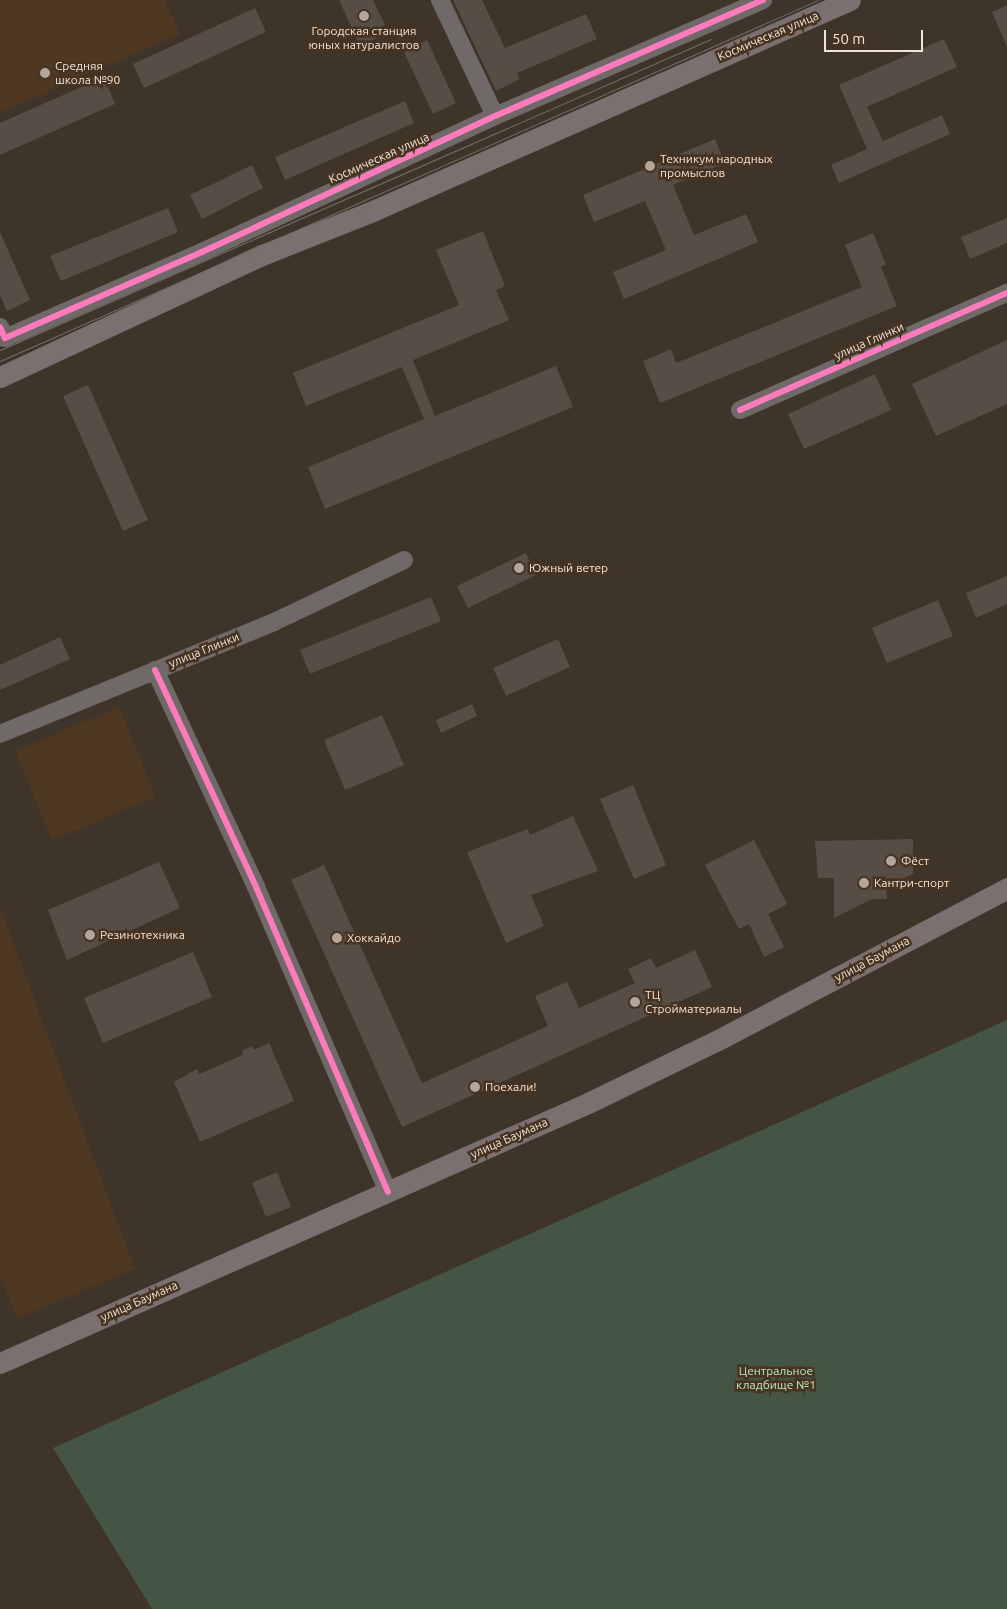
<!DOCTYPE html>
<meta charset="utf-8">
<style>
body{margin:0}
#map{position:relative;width:1007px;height:1609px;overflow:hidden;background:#3f3429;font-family:Ubuntu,sans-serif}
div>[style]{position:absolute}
.built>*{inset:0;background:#4f3821}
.green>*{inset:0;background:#445543}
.building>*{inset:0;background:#564d44}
.minor>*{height:18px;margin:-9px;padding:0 9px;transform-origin:9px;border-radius:9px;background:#6f6968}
.major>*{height:21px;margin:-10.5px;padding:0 10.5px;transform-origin:10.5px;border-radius:10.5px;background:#7a706f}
.tram>*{height:1px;margin:-0.5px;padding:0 0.5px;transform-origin:0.5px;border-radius:0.5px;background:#746d69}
.cycleway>*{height:6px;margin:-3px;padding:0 3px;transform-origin:3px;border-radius:3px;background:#fd7abc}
.dots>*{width:14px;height:14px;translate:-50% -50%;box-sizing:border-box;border:2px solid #473321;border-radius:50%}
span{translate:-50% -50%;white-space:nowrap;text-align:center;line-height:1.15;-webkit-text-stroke:5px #473321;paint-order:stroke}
.poi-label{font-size:12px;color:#f1e5d9}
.left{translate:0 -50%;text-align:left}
.street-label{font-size:12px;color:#f1e5d9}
.park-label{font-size:12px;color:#b8eabc}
.scale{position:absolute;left:824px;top:30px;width:99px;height:22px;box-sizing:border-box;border:2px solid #f1e5d9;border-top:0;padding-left:6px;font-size:15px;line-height:18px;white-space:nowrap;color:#f1e5d9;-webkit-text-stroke:4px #473321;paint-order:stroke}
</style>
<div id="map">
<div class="built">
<i style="clip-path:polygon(0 0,165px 0,180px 34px,0 113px)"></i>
<i style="clip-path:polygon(119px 707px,156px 797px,52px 840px,15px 751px)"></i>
<i style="clip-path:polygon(0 907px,135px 1269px,18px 1318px,0 1278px)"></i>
</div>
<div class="green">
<i style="clip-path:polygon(1007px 1020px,1007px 1609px,152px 1609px,53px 1448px)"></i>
</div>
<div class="building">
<i style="clip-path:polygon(339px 0,373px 0,385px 25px,374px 30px,377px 38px,360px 46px)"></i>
<i style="clip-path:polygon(453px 0,482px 0,505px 48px,586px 14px,597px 39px,517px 73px,520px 79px,496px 91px)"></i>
<i style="clip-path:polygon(1007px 5px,1007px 47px,992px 12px)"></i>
<i style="clip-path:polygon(255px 8px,266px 32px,144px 88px,133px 64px)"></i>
<i style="clip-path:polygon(944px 39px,957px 67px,867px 107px,883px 141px,942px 115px,950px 134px,839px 183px,831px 165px,867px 149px,839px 85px)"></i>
<i style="clip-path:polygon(427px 40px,456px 103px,433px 114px,404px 52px)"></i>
<i style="clip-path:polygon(104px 77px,115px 104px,0 155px,0 123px)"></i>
<i style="clip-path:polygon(405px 101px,414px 123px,285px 180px,275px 157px)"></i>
<i style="clip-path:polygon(715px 139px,725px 163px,673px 185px,694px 235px,746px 214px,758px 242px,624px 299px,613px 272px,666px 250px,645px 201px,594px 222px,583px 195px)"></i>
<i style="clip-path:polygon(252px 165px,263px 188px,202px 219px,190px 195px)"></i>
<i style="clip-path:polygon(168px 208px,178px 232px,61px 281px,50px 256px)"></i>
<i style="clip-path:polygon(1007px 218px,1007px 243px,970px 259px,961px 237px)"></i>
<i style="clip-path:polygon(483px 231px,505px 286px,496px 290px,509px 320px,413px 360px,435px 416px,556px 366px,573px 407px,325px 509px,308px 467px,424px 419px,402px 367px,306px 406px,293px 373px,459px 305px,436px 250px)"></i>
<i style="clip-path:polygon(0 232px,30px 300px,7px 311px,0 295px)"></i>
<i style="clip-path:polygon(873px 233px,886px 265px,881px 267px,897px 306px,660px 403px,643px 361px,671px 349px,676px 363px,862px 287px,845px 245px)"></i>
<i style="clip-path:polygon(1007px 340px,1007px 404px,936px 436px,912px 384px)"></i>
<i style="clip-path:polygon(875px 374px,891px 410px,804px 449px,788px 414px)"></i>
<i style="clip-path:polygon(88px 385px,148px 520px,123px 531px,63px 396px)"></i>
<i style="clip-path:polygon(526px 553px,536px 575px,468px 608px,457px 586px)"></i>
<i style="clip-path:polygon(1007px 576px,1007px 604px,976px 618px,966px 593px)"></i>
<i style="clip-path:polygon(431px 597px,441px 621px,310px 674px,300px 650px)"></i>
<i style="clip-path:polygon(938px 600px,953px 636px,887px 663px,872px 628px)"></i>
<i style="clip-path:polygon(60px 637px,70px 659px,0 690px,0 665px)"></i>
<i style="clip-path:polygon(558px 639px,570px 667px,506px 696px,493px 668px)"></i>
<i style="clip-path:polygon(472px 704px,477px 716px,441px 733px,436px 720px)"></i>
<i style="clip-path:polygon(382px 715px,404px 765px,345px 790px,324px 740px)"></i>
<i style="clip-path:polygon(633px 785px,666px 865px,634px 879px,600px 799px)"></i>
<i style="clip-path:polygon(573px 816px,598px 871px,531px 895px,544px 926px,506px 943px,467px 852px,528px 829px,530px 835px)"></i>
<i style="clip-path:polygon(913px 839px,913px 874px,886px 887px,887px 899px,872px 899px,834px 918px,834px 878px,818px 878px,815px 841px)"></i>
<i style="clip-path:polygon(754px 840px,787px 904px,768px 914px,784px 947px,764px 957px,749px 924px,739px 929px,705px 865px)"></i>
<i style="clip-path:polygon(159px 862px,180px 908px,67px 960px,48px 910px)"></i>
<i style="clip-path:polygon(324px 865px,422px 1083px,548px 1026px,535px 996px,567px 982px,579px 1008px,635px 983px,628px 969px,651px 958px,656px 968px,695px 950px,712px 987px,402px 1127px,291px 880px)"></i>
<i style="clip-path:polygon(193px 952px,212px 997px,103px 1043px,84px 998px)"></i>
<i style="clip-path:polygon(269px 1043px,294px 1101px,200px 1142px,174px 1082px,197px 1069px,199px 1074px,243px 1055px,242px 1051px,252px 1046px,254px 1050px)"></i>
<i style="clip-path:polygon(277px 1172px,291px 1207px,266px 1217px,252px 1183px)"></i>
</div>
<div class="minor">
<i style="left:440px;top:0;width:128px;rotate:64.6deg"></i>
<i style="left:0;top:327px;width:12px;rotate:66deg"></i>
<i style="left:5px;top:338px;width:215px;rotate:-23.6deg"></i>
<i style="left:202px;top:252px;width:323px;rotate:-24.9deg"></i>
<i style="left:495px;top:116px;width:292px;rotate:-23.4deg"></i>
<i style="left:740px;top:410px;width:292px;rotate:-23.7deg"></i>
<i style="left:155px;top:670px;width:239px;rotate:65deg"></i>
<i style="left:256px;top:887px;width:332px;rotate:66.6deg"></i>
<i style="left:0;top:734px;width:296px;rotate:-22.2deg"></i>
<i style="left:274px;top:622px;width:144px;rotate:-25.5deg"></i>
</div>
<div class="major">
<i style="left:0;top:377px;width:289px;rotate:-25deg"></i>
<i style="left:262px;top:255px;width:122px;rotate:-21.7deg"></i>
<i style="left:375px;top:210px;width:519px;rotate:-23.85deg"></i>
<i style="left:0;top:1363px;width:643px;rotate:-23.85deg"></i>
<i style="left:588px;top:1103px;width:144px;rotate:-25.9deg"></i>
<i style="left:718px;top:1040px;width:327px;rotate:-27.7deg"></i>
</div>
<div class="tram">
<i style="left:0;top:350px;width:776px;rotate:-23.63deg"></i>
<i style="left:0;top:361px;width:894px;rotate:-23.81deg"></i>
</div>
<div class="cycleway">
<i style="left:0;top:327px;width:12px;rotate:66deg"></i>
<i style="left:5px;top:338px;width:215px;rotate:-23.6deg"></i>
<i style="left:202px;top:252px;width:323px;rotate:-24.9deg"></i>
<i style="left:495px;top:116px;width:292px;rotate:-23.4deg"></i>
<i style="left:740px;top:410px;width:292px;rotate:-23.7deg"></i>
<i style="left:155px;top:670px;width:239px;rotate:65deg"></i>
<i style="left:256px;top:887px;width:332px;rotate:66.6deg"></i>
</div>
<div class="dots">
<i style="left:364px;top:16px;background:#b3a79b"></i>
<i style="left:45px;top:73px;background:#b3a79b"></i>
<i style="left:650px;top:166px;background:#b3a79b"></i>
<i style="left:519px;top:568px;background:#b3a79b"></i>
<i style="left:891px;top:861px;background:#b3a79b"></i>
<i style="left:864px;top:883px;background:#b3a79b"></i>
<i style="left:90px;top:935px;background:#b3a79b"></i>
<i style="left:337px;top:938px;background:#b3a79b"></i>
<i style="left:635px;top:1002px;background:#b3a79b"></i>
<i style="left:475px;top:1087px;background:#b3a79b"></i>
</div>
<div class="poi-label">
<span style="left:364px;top:38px">Городская станция<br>юных натуралистов</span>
<span class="left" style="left:55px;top:73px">Средняя<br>школа №90</span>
<span class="left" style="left:660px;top:166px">Техникум народных<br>промыслов</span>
<span class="left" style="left:529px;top:568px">Южный ветер</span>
<span class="left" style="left:901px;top:861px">Фёст</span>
<span class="left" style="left:874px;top:883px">Кантри-спорт</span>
<span class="left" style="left:100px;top:935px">Резинотехника</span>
<span class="left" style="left:347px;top:938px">Хоккайдо</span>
<span class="left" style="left:645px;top:1002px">ТЦ<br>Стройматериалы</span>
<span class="left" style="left:485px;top:1087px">Поехали!</span>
</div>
<div class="street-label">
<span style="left:768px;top:36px;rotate:-23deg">Космическая улица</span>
<span style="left:379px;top:158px;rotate:-24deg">Космическая улица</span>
<span style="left:869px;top:341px;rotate:-24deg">улица Глинки</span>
<span style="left:204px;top:650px;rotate:-22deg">улица Глинки</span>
<span style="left:872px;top:959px;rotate:-28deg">улица Баумана</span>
<span style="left:509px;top:1138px;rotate:-24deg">улица Баумана</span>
<span style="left:139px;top:1301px;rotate:-24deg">улица Баумана</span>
</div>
<div class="park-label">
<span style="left:776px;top:1378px">Центральное<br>кладбище №1</span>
</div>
<div class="scale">50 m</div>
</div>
